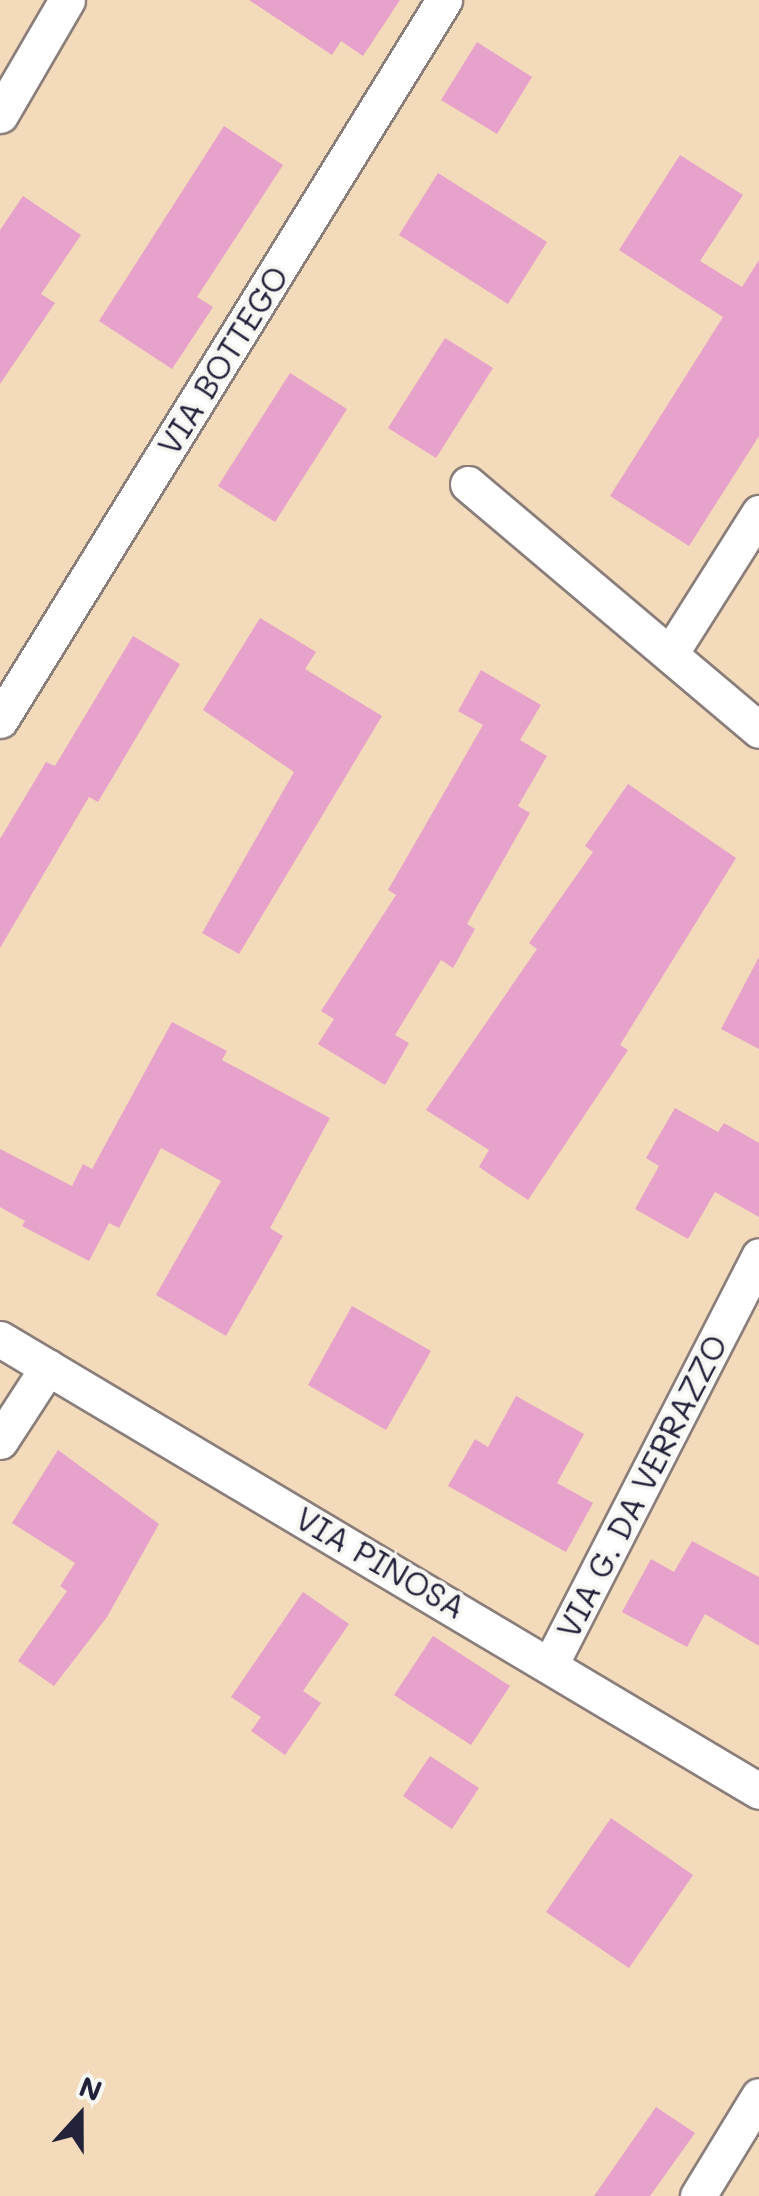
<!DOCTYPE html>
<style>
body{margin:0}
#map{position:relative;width:759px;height:2196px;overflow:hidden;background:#f3daba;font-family:Mali,sans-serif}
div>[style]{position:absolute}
.building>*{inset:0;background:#e6a2ca}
.roads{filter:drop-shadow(2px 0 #8a7e7a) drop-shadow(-2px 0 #8a7e7a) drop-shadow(0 2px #8a7e7a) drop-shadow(0 -2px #8a7e7a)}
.street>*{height:35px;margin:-17.5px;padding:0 17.5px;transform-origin:17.5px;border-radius:17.5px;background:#fff}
span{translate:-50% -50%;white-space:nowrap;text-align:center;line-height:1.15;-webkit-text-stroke:8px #f6f6f2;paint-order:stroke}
.street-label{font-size:32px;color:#22223b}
.north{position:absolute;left:30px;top:2066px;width:100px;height:100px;-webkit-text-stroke:8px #f6f6f2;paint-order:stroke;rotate:21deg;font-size:28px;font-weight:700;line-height:40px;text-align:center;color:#22223b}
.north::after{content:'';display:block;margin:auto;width:35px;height:45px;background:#22223b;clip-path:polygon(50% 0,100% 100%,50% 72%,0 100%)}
</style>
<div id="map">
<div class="building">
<i style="clip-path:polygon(249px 0,400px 0,363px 56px,341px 41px,332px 55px)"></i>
<i style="clip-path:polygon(477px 42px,532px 77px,497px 134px,441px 100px)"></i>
<i style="clip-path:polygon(224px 126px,283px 165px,197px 297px,213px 307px,172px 369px,99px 321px)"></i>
<i style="clip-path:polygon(680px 155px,743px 195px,700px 261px,742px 287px,759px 260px,759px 436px,689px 546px,610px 496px,723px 317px,619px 250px)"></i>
<i style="clip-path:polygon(438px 173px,547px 242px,508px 304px,399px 235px)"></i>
<i style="clip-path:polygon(23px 196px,81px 235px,41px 294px,55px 303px,0 384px,0 230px)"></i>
<i style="clip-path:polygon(445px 338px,493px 368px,436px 458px,388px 428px)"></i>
<i style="clip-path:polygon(290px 373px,347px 409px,275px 522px,218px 486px)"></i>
<i style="clip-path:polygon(260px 618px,316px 652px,305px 669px,382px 716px,239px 954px,202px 933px,294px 772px,203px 710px)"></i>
<i style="clip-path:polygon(133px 636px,180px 664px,98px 802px,89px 797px,0 948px,0 839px,46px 762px,55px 766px)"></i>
<i style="clip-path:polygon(481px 670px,541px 705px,520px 740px,547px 756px,518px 806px,530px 813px,467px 924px,475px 929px,453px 968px,441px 960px,395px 1035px,409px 1043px,385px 1085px,318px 1044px,334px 1019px,321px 1011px,396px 895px,388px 890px,483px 725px,458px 711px)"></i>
<i style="clip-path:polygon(628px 784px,736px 858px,620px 1045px,628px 1050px,528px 1200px,479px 1167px,489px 1150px,426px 1110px,537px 949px,529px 943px,593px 852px,585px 846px)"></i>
<i style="clip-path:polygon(759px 957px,759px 1049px,721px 1029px)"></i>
<i style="clip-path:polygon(172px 1022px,227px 1051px,222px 1060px,330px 1118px,270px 1228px,283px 1236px,226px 1336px,156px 1295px,221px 1181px,161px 1148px,119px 1228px,109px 1223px,89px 1261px,22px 1226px,25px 1221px,0 1207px,0 1149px,72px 1186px,83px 1164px,92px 1169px)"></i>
<i style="clip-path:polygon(675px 1108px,718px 1132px,724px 1123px,759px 1143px,759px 1217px,715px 1192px,688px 1239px,635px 1209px,659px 1166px,646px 1158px)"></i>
<i style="clip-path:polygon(352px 1306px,431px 1351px,386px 1430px,308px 1385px)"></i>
<i style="clip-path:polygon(516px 1396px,584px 1434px,557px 1483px,593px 1503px,566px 1552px,448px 1486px,475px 1439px,488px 1447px)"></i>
<i style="clip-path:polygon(58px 1450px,159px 1524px,107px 1617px,54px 1686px,18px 1661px,67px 1591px,60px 1586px,75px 1563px,12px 1523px)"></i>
<i style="clip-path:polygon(692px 1541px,759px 1577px,759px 1646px,705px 1614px,687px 1647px,622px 1612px,651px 1559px,674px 1572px)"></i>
<i style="clip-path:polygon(303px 1592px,349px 1624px,303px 1691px,321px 1703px,285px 1755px,251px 1731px,261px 1717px,231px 1697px)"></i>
<i style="clip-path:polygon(433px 1636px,510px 1686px,471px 1745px,394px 1695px)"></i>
<i style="clip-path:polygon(430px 1756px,479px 1788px,452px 1829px,403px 1796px)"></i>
<i style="clip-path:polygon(611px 1818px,693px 1875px,629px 1968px,546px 1912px)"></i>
<i style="clip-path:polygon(656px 2107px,695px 2133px,650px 2196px,594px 2196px)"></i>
</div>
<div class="roads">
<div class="street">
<i style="left:0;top:115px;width:133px;rotate:-59.8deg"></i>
<i style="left:468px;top:484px;width:381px;rotate:40.2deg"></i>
<i style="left:670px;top:654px;width:167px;rotate:-57.7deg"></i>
<i style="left:0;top:720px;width:846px;rotate:-58.34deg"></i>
<i style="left:0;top:1339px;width:883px;rotate:30.77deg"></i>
<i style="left:0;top:1441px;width:88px;rotate:-57deg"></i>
<i style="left:551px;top:1663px;width:457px;rotate:-62.9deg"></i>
<i style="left:698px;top:2196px;width:117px;rotate:-58.6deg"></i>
</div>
</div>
<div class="street-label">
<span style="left:222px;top:360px;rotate:-58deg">VIA BOTTEGO</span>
<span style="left:641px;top:1486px;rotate:-63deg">VIA G. DA VERRAZZO</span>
<span style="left:381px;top:1562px;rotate:30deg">VIA PINOSA</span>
</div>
<div class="north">N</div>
</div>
